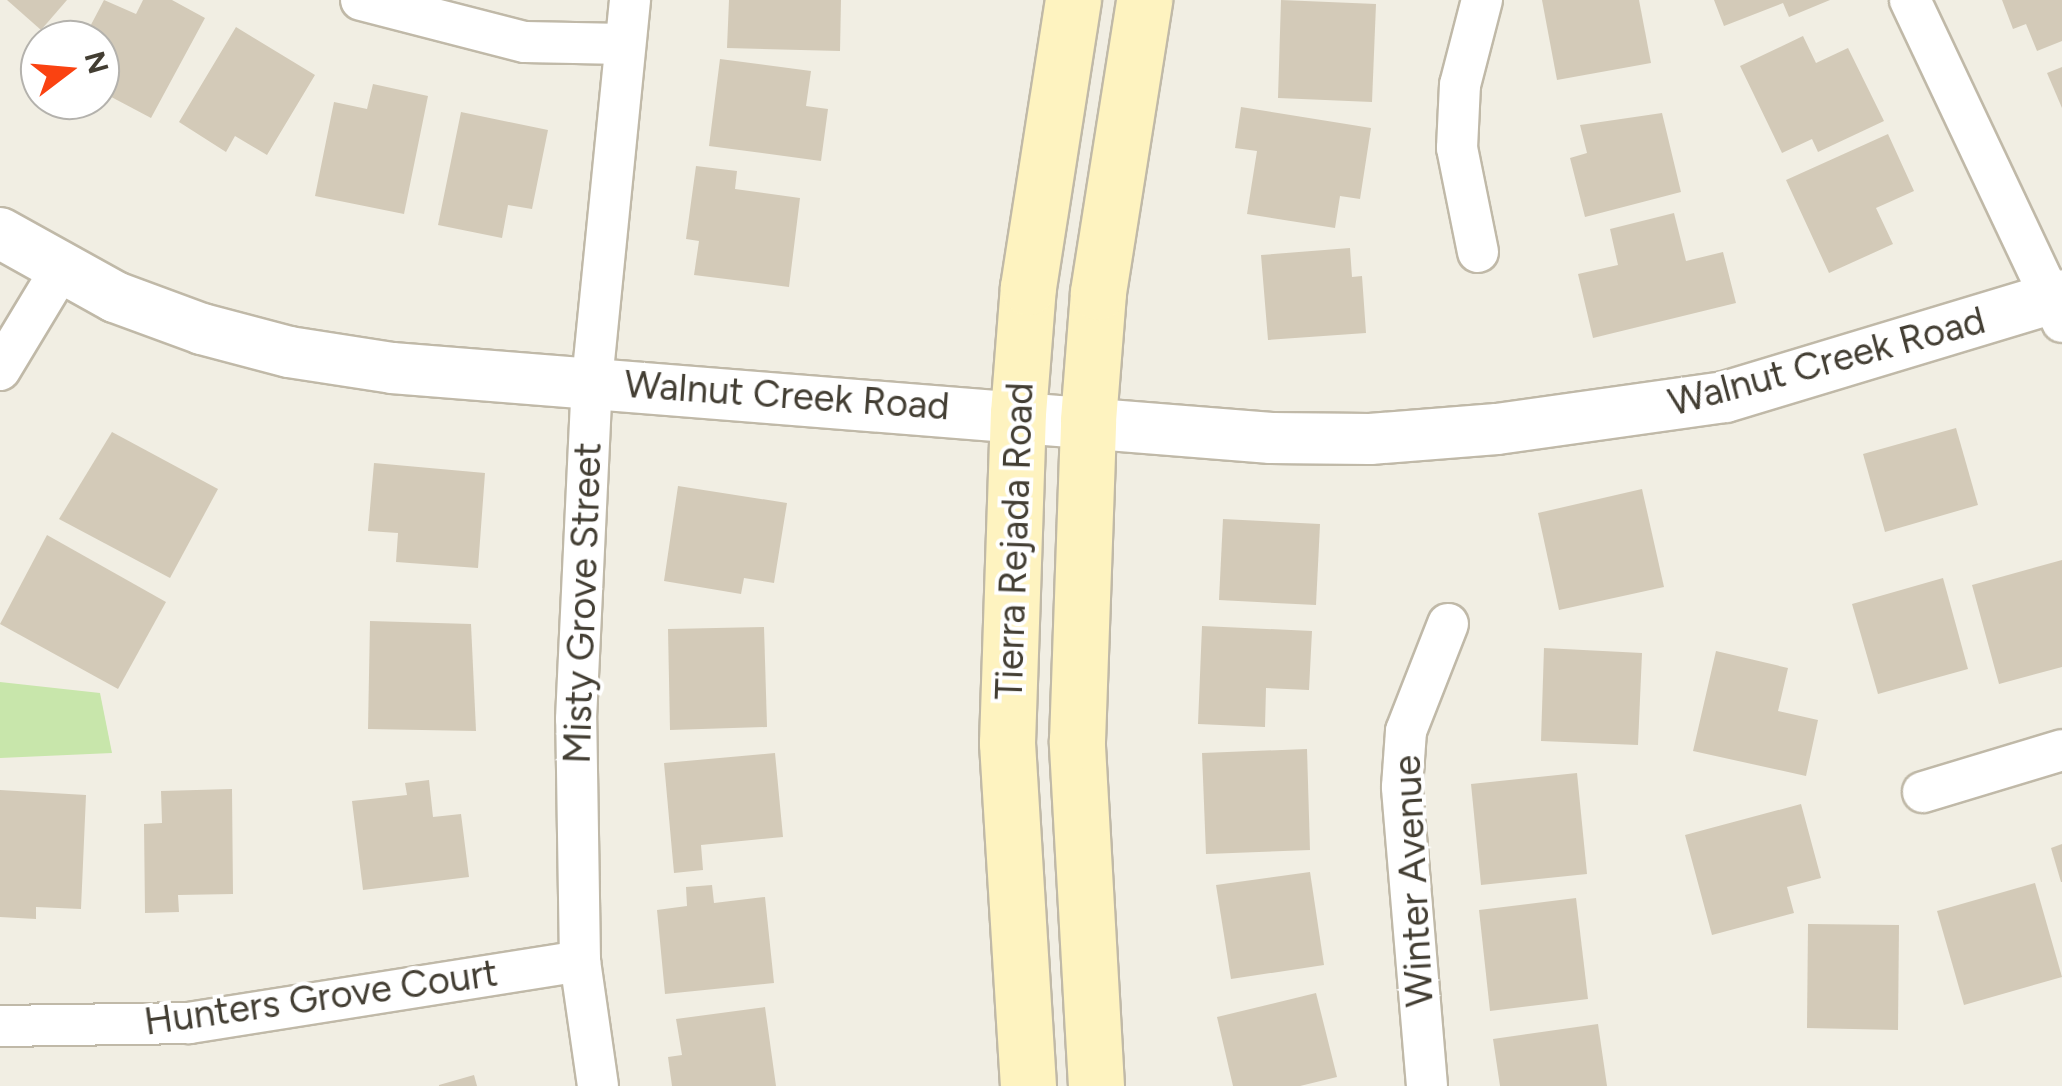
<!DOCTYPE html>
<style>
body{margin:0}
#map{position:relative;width:2062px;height:1086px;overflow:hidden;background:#f1eee3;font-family:Figtree,sans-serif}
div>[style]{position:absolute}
.green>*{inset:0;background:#c8e6ab}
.building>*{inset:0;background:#d3cab8}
.roads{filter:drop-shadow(2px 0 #c0b9a8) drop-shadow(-2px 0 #c0b9a8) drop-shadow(0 2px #c0b9a8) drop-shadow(0 -2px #c0b9a8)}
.minor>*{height:40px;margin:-20px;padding:0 20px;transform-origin:20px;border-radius:20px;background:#fff}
.tertiary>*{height:50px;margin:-25px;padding:0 25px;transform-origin:25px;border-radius:25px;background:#fff}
.secondary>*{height:55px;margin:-27.5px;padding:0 27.5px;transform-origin:27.5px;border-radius:27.5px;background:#fef3c0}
span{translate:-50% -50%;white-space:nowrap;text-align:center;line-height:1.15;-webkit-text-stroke:8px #fff;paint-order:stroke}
.street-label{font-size:38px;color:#433e33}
.north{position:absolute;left:20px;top:20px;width:100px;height:100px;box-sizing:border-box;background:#fff;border:2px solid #b4b2ad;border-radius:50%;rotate:74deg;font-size:28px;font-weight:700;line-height:40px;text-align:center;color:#433e33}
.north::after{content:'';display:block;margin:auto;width:35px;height:45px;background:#fa4211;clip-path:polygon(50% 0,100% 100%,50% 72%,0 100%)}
</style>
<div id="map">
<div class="green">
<i style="clip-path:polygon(0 682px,100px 693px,112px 753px,0 758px)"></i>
</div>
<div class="building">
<i style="clip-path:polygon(7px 0,67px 0,41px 30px)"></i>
<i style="clip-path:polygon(104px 0,136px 14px,143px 0,172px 0,205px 18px,151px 118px,100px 91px,108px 71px,100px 67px,100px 40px,83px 40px)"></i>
<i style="clip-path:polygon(729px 0,841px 0,840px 51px,727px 48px)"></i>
<i style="clip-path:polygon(1281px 0,1376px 4px,1372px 102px,1278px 98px)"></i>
<i style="clip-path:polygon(1542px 0,1639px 0,1651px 63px,1557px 80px)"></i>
<i style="clip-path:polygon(1714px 0,1830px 0,1789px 17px,1783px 3px,1724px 26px)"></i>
<i style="clip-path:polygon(2002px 0,2062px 0,2062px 41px,2037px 51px,2026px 24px,2013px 29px)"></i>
<i style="clip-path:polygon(236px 27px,315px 75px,267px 155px,235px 136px,226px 152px,179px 122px)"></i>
<i style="clip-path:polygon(1803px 36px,1816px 63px,1848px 48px,1884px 121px,1818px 152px,1812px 139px,1782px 153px,1740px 66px)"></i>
<i style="clip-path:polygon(720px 59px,811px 71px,806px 106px,828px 109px,821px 161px,709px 146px)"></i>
<i style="clip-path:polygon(2062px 67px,2062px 108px,2047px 73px)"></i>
<i style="clip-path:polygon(373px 84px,428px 96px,404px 214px,315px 196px,334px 102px,367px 109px)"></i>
<i style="clip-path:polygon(1241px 107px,1371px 128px,1360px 199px,1340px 196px,1335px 228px,1247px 214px,1257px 151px,1235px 148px)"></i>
<i style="clip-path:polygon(461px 112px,548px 130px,532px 209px,508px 205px,502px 238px,438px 225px)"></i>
<i style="clip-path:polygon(1662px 113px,1681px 192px,1585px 217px,1570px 158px,1587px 153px,1580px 125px)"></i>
<i style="clip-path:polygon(1888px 134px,1914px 191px,1876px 208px,1893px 244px,1829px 273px,1786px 180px)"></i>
<i style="clip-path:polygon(696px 166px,737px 171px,735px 189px,800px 198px,789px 287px,694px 275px,699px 241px,686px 239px)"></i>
<i style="clip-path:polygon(1674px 213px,1686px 261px,1723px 252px,1736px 303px,1593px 338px,1578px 274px,1618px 265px,1610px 229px)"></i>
<i style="clip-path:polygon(1350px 248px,1352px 277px,1362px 276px,1366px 333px,1268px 340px,1261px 255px)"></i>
<i style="clip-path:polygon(1956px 428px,1978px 505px,1885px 532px,1863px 454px)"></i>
<i style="clip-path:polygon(112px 432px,218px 489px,170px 578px,59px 519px)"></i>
<i style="clip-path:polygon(374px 463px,485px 473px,478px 568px,396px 562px,398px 533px,368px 531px)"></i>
<i style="clip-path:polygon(678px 486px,787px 503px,774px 583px,744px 578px,741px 594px,664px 581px)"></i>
<i style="clip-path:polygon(1642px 489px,1664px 587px,1559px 610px,1538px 513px)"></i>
<i style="clip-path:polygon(1223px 519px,1320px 524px,1316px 605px,1219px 600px)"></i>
<i style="clip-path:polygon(47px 535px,166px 602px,118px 689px,0 624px)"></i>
<i style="clip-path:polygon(2062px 560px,2062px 667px,1999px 684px,1972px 585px)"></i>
<i style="clip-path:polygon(1943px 578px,1968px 669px,1878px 694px,1852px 604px)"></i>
<i style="clip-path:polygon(370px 621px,471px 624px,476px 731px,368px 729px)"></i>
<i style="clip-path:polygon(1202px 626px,1312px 631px,1309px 690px,1266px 688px,1265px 727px,1198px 724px)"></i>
<i style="clip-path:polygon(764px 627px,767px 727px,670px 730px,668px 629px)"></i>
<i style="clip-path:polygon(1544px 648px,1642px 653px,1638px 745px,1541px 741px)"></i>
<i style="clip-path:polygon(1716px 651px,1788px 668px,1778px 711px,1818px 720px,1806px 776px,1693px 751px)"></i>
<i style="clip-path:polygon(1307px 749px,1310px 850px,1206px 854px,1202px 753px)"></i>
<i style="clip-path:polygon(775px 753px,783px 837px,701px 845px,703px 870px,674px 873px,664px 763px)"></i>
<i style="clip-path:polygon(1577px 773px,1587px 874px,1481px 885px,1471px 784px)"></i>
<i style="clip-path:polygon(429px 780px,433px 817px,461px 814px,469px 877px,363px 890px,352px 801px,407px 795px,405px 783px)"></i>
<i style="clip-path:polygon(232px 789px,233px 894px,178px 895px,179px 912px,145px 913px,144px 824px,162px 823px,161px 791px)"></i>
<i style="clip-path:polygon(0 790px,86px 795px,81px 909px,36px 907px,36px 919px,0 917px)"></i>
<i style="clip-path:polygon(1801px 804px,1821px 878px,1787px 887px,1794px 913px,1712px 935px,1685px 835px)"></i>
<i style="clip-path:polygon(2062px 844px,2062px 882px,2061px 882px,2051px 848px)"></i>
<i style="clip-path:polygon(1310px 872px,1324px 965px,1231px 979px,1216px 885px)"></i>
<i style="clip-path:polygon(2035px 883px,2062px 977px,1964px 1005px,1937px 911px)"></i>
<i style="clip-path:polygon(712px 885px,714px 903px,765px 897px,774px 983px,665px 994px,657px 910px,687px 906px,686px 887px)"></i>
<i style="clip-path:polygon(1576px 898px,1588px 999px,1490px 1011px,1479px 910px)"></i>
<i style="clip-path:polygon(1808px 924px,1899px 925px,1898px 1030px,1807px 1028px)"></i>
<i style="clip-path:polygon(1316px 993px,1337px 1077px,1300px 1086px,1233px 1086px,1217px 1017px)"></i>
<i style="clip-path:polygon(765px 1007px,776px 1086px,672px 1086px,668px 1057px,682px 1055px,676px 1019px)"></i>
<i style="clip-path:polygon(1598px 1024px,1607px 1086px,1500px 1086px,1493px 1039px)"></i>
<i style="clip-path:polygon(474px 1075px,477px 1086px,439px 1086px,439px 1085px)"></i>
</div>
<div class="roads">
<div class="minor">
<i style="left:361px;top:0;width:169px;rotate:14.4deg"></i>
<i style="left:525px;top:42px;width:99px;rotate:1.2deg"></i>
<i style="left:1910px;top:0;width:356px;rotate:64.7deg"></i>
<i style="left:1478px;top:252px;width:106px;rotate:-101.4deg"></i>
<i style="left:1457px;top:148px;width:63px;rotate:-87.3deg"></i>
<i style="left:1460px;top:85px;width:88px;rotate:-75.5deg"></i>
<i style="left:0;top:370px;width:118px;rotate:-58.9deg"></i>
<i style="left:1923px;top:792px;width:145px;rotate:-16.8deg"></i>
<i style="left:0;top:1026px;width:189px;rotate:-0.9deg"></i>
<i style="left:189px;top:1023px;width:396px;rotate:-9deg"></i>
<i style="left:598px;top:1086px;width:126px;rotate:-98.2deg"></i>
<i style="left:580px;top:961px;width:242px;rotate:-90.9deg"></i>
<i style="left:576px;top:719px;width:338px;rotate:-87.3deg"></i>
<i style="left:592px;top:381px;width:383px;rotate:-84.3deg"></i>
<i style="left:1427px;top:1086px;width:300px;rotate:-94.8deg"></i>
<i style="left:1402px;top:787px;width:56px;rotate:-85.9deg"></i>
<i style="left:1406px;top:731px;width:115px;rotate:-68.6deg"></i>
</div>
<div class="tertiary">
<i style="left:0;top:233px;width:132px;rotate:29.1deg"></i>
<i style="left:115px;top:297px;width:93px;rotate:20.2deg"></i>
<i style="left:202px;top:329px;width:90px;rotate:14.8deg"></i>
<i style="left:289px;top:352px;width:104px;rotate:8.8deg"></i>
<i style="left:392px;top:368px;width:882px;rotate:4.55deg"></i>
<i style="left:1271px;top:438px;width:99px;rotate:0.6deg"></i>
<i style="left:1370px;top:439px;width:127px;rotate:-4.5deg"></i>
<i style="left:1497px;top:429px;width:230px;rotate:-8deg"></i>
<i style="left:1725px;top:397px;width:352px;rotate:-16.8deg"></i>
</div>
<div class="secondary">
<i style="left:1028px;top:1086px;width:344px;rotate:-93.5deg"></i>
<i style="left:1007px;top:743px;width:330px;rotate:-88.1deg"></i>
<i style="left:1018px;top:413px;width:126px;rotate:-85.5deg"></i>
<i style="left:1028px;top:287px;width:291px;rotate:-81.1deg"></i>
<i style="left:1096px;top:1086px;width:346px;rotate:-93.2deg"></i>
<i style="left:1077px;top:741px;width:321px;rotate:-88deg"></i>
<i style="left:1088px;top:420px;width:128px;rotate:-85.5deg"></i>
<i style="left:1098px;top:292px;width:296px;rotate:-81deg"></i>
</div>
</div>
<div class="street-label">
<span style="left:1827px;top:362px;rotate:-15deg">Walnut Creek Road</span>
<span style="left:787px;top:396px;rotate:4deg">Walnut Creek Road</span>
<span style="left:1015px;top:541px;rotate:-88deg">Tierra Rejada Road</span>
<span style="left:583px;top:603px;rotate:-88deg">Misty Grove Street</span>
<span style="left:1414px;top:881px;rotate:-93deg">Winter Avenue</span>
<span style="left:321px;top:998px;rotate:-8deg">Hunters Grove Court</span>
</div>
<div class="north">N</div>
</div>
